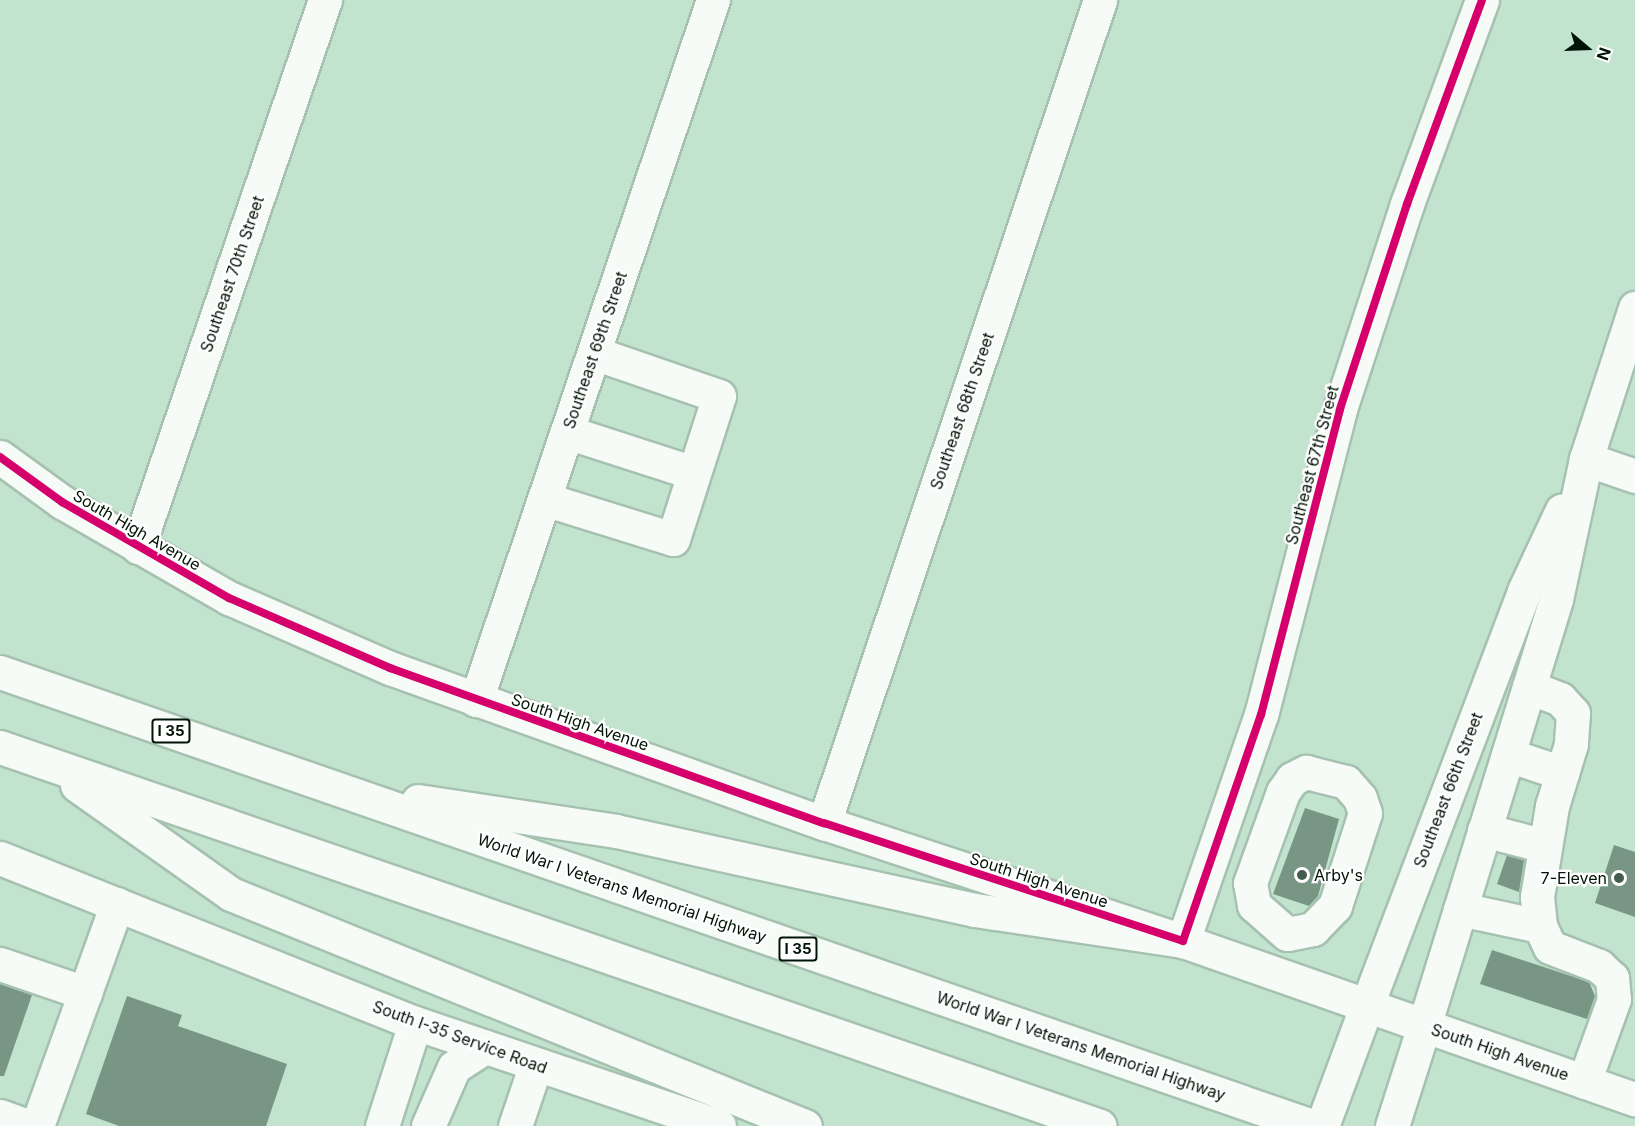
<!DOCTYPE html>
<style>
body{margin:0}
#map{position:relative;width:1635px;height:1126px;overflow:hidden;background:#c2e4ce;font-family:Inter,sans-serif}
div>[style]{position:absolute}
.building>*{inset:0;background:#799685}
.roads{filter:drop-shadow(2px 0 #a6c1b0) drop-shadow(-2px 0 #a6c1b0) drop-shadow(0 2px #a6c1b0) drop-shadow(0 -2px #a6c1b0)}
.minor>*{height:33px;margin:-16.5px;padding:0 16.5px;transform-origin:16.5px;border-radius:16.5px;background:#f6fbf8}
.major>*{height:33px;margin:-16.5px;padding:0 16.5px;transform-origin:16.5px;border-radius:16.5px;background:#f6fbf8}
.highway>*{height:33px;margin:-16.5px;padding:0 16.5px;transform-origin:16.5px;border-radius:16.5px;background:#f6fbf8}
.cycleway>*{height:8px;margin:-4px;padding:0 4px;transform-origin:4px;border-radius:4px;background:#d6006c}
.dots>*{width:16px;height:16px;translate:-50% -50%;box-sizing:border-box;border:3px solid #fff;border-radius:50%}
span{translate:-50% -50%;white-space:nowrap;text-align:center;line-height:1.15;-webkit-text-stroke:4.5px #fff;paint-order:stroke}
.shield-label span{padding:2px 4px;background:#fff;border:2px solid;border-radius:4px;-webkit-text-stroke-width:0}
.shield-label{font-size:15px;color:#001307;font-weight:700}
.street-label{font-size:16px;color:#001307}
.poi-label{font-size:16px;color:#001307}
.left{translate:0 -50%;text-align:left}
.right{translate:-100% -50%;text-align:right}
.north{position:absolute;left:1557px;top:18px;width:60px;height:60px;-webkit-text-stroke:4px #fff;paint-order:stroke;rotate:109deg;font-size:16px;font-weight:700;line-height:24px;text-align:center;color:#001307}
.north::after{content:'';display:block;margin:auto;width:21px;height:27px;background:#001307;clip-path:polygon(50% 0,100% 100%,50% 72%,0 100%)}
</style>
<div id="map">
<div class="building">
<i style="clip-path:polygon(1305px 808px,1339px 819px,1318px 896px,1309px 906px,1273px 894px)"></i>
<i style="clip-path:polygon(1614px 845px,1635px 852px,1635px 917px,1595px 903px)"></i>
<i style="clip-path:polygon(1507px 855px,1524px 860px,1519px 892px,1497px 884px)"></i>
<i style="clip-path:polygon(1492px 950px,1589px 982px,1595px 996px,1587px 1019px,1480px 984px)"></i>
<i style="clip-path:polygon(0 984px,32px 995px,4px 1076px,0 1076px)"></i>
<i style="clip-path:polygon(127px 996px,182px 1015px,178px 1026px,287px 1064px,266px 1126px,119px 1126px,86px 1114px)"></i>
</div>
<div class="roads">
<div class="minor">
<i style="left:567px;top:432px;width:133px;rotate:17.9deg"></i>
<i style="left:0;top:457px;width:77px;rotate:36deg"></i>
<i style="left:62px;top:502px;width:193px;rotate:29.9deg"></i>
<i style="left:229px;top:598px;width:176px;rotate:23.5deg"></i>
<i style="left:390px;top:668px;width:461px;rotate:19.7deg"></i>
<i style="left:824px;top:823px;width:378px;rotate:18.2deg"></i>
<i style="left:1183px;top:941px;width:239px;rotate:-71deg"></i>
<i style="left:1261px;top:715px;width:316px;rotate:-75.5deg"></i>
<i style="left:1340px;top:409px;width:216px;rotate:-71.9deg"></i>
<i style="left:1407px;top:204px;width:217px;rotate:-69.8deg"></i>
<i style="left:1586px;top:459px;width:52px;rotate:19.1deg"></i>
<i style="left:544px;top:499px;width:135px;rotate:17.2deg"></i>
<i style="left:673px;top:539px;width:150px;rotate:-72.2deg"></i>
<i style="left:719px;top:396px;width:132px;rotate:-161deg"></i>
<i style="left:138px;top:547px;width:578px;rotate:-71.13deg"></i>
<i style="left:1529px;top:687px;width:33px;rotate:21deg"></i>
<i style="left:1560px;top:699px;width:19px;rotate:47deg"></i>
<i style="left:1573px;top:713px;width:31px;rotate:94deg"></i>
<i style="left:1571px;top:744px;width:65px;rotate:107deg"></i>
<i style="left:1552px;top:806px;width:92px;rotate:99.4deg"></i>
<i style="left:1537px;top:897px;width:29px;rotate:84deg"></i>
<i style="left:1540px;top:926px;width:23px;rotate:65deg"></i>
<i style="left:1550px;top:947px;width:53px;rotate:21.2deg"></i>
<i style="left:1599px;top:966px;width:18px;rotate:43deg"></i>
<i style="left:1612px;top:978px;width:21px;rotate:85deg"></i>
<i style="left:1614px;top:999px;width:88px;rotate:109.9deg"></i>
<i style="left:476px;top:700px;width:739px;rotate:-71.3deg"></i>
<i style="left:1508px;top:755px;width:57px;rotate:18.4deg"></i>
<i style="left:1306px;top:772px;width:41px;rotate:14deg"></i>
<i style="left:1346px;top:782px;width:21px;rotate:49deg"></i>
<i style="left:1360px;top:798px;width:16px;rotate:72deg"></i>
<i style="left:1365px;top:813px;width:98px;rotate:107.9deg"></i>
<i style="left:1335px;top:906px;width:32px;rotate:134deg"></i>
<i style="left:1313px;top:929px;width:26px;rotate:169deg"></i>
<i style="left:1287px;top:934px;width:44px;rotate:-138.7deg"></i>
<i style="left:1254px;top:905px;width:22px;rotate:-100deg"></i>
<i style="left:1250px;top:883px;width:97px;rotate:-70.1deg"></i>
<i style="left:1283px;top:792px;width:16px;rotate:-55deg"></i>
<i style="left:1292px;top:779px;width:16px;rotate:-27deg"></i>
<i style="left:824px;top:823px;width:868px;rotate:-71.46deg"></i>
<i style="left:1484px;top:830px;width:63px;rotate:14.7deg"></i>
<i style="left:1460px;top:909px;width:82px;rotate:12deg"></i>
<i style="left:0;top:964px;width:90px;rotate:18.8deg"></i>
<i style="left:1367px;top:1005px;width:443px;rotate:-69.2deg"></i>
<i style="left:1524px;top:591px;width:89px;rotate:-64.9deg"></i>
<i style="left:1424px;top:1026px;width:447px;rotate:-72.8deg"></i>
<i style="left:1556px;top:599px;width:143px;rotate:-77.9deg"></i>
<i style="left:1586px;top:459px;width:159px;rotate:-72deg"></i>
<i style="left:0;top:1116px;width:30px;rotate:20deg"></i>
<i style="left:37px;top:1126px;width:236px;rotate:-70.2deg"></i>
<i style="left:382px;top:1126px;width:108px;rotate:-72.2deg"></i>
<i style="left:428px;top:1126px;width:64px;rotate:-66.2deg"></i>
<i style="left:454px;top:1067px;width:37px;rotate:-33deg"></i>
<i style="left:515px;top:1126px;width:65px;rotate:-71.3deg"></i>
</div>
<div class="major">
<i style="left:0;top:858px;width:447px;rotate:21.7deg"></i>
<i style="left:415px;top:1023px;width:321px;rotate:18.7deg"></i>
<i style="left:1183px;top:941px;width:479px;rotate:19.3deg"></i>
<i style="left:1322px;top:1126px;width:129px;rotate:-69.6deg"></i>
<i style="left:1392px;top:1126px;width:105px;rotate:-72.3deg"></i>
</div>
<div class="highway">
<i style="left:0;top:672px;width:1388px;rotate:19.09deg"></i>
<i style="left:0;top:747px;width:1163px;rotate:19.01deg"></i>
<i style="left:77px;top:785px;width:189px;rotate:35.3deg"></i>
<i style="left:231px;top:894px;width:619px;rotate:22.01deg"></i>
<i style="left:418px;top:801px;width:200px;rotate:8.6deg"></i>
<i style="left:616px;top:831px;width:368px;rotate:12.4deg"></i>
<i style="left:975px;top:910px;width:210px;rotate:8.5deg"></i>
</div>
</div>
<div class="cycleway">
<i style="left:0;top:457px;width:77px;rotate:36deg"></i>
<i style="left:62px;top:502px;width:193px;rotate:29.9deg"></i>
<i style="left:229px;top:598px;width:176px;rotate:23.5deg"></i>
<i style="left:390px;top:668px;width:461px;rotate:19.7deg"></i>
<i style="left:824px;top:823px;width:378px;rotate:18.2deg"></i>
<i style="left:1183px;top:941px;width:239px;rotate:-71deg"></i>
<i style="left:1261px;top:715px;width:316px;rotate:-75.5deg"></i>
<i style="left:1340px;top:409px;width:216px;rotate:-71.9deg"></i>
<i style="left:1407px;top:204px;width:217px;rotate:-69.8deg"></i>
</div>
<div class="dots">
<i style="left:1302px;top:875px;background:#445c4d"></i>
<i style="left:1619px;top:878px;background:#445c4d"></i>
</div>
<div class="shield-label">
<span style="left:171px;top:731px">I 35</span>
<span style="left:798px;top:949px">I 35</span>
</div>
<div class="street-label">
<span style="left:232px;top:274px;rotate:-71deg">Southeast 70th Street</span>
<span style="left:595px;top:350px;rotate:-71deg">Southeast 69th Street</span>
<span style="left:962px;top:411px;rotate:-71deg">Southeast 68th Street</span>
<span style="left:1312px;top:465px;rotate:-75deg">Southeast 67th Street</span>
<span style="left:137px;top:530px;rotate:30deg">South High Avenue</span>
<span style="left:580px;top:722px;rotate:19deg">South High Avenue</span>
<span style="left:1448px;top:790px;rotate:-69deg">Southeast 66th Street</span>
<span style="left:1039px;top:880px;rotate:18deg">South High Avenue</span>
<span style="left:622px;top:888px;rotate:19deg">World War I Veterans Memorial Highway</span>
<span style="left:460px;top:1037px;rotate:20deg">South I-35 Service Road</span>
<span style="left:1081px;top:1046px;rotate:19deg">World War I Veterans Memorial Highway</span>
<span style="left:1500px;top:1052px;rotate:19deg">South High Avenue</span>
</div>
<div class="poi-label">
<span class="left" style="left:1314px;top:875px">Arby's</span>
<span class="right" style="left:1607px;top:878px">7-Eleven</span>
</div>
<div class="north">N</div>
</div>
